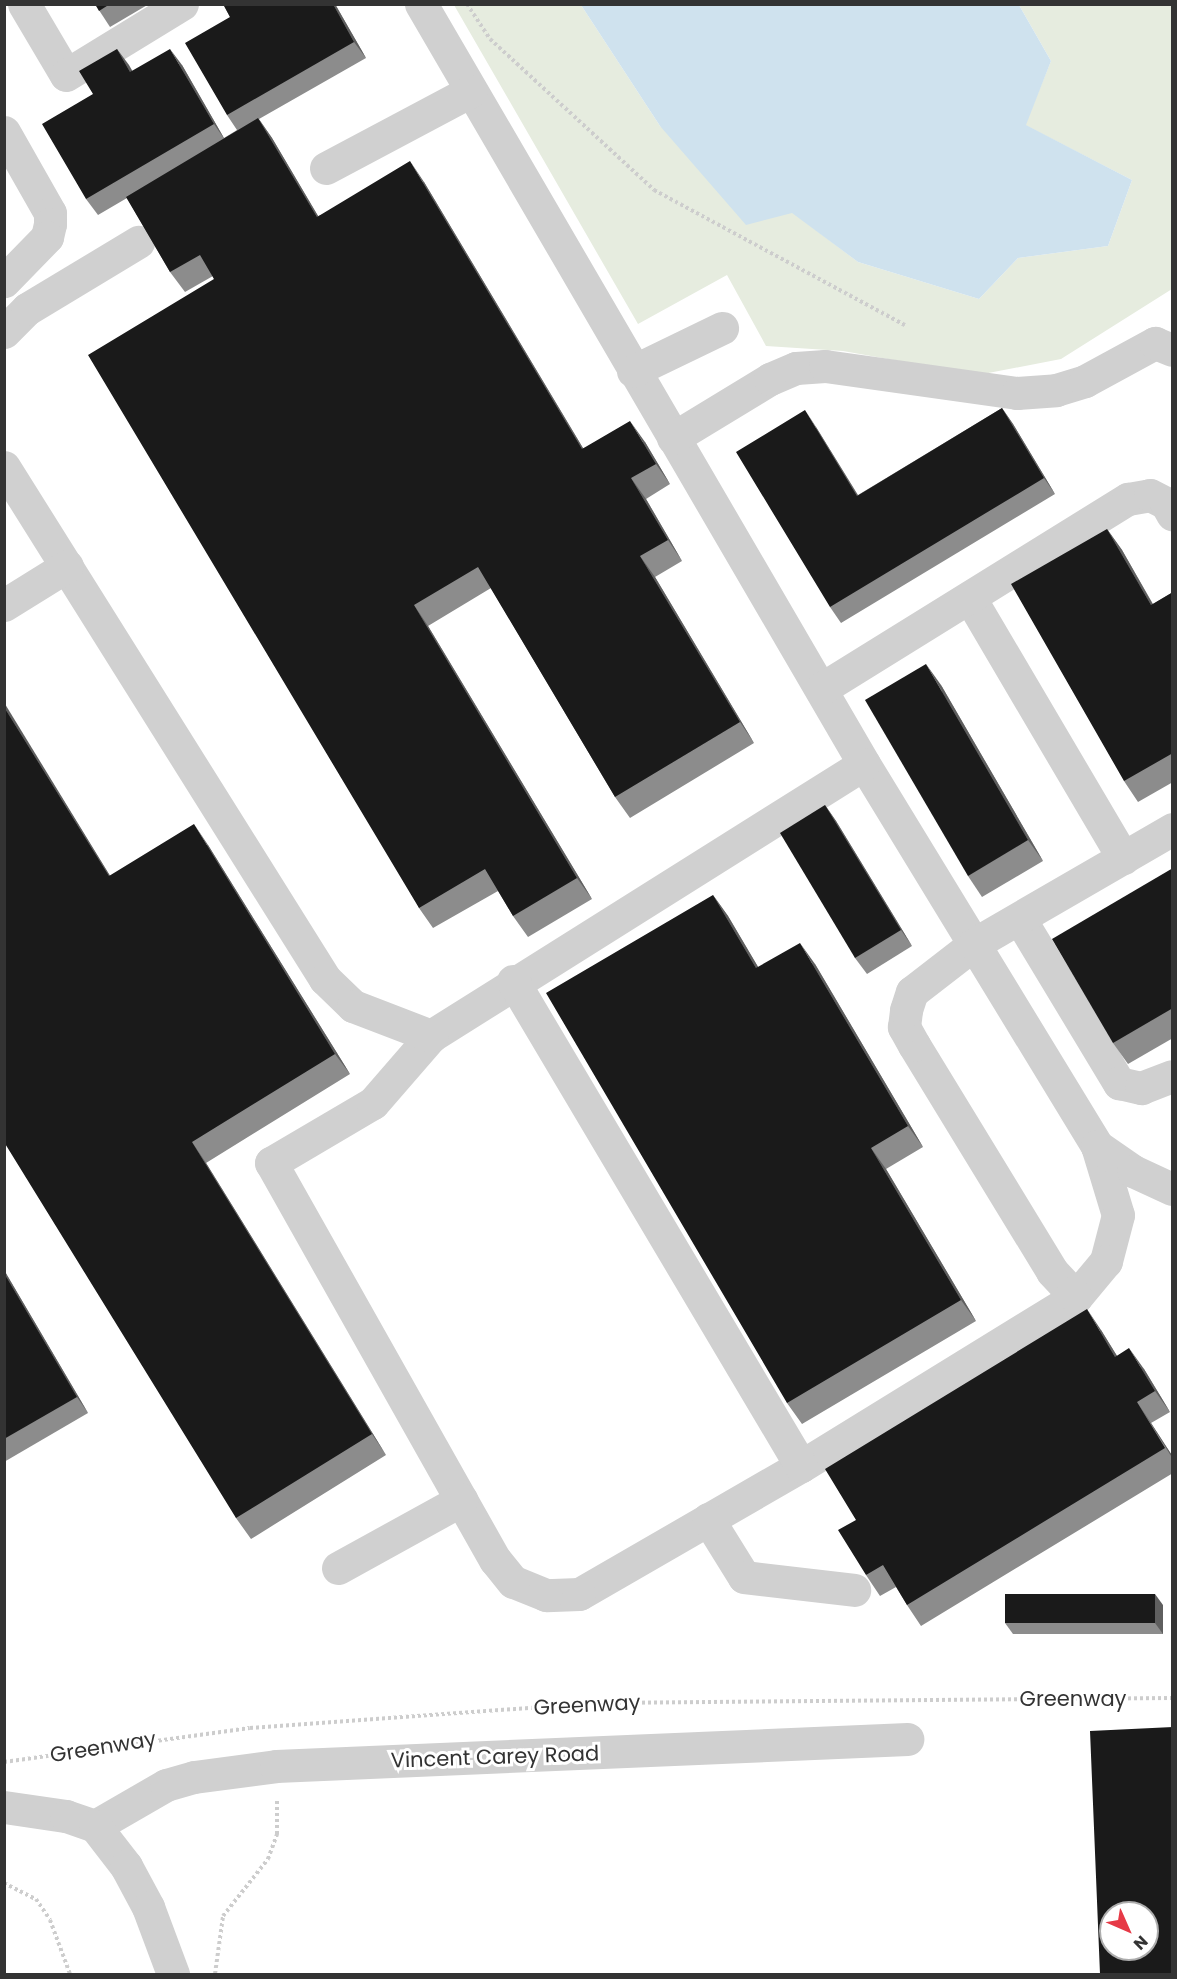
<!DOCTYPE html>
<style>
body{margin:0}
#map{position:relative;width:1177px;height:1979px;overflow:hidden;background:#fff;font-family:Poppins,sans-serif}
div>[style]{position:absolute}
.green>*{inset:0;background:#e6ecdf}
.water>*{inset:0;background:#cfe2ee}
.path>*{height:4px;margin-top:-2px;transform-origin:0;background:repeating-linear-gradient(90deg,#cdcdcd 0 3px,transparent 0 6px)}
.minor>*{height:33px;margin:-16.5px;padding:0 16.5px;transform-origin:16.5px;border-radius:16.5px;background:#d0d0d0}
.wall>*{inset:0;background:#8c8c8c}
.shaded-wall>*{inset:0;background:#5f5f5f}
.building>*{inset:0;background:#1a1a1a}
span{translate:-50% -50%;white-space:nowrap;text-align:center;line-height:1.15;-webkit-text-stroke:6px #fff;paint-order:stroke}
.street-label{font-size:21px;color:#333}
.frame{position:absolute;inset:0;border:6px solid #333;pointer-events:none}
.north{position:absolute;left:1099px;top:1901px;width:60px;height:60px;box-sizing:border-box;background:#fff;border:2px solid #adadad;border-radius:50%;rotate:135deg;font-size:16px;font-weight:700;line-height:24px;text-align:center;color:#333}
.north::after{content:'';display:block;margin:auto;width:21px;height:27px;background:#e63946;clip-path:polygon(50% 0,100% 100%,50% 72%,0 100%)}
</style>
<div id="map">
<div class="green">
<i style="clip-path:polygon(454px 5px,581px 5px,660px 126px,792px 212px,858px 262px,979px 299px,1018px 258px,1108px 246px,1132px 180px,1025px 125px,1051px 61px,1019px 5px,1172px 5px,1172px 289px,1061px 359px,978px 375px,843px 351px,766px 346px,727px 275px,638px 324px)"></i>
</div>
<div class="water">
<i style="clip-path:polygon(581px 5px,1019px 5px,1051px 61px,1026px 125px,1132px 180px,1108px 246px,1018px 258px,979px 299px,858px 262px,792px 213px,746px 225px,660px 126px)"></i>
</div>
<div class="path">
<i style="left:467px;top:4px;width:42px;rotate:56.7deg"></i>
<i style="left:490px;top:39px;width:223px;rotate:42.6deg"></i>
<i style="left:654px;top:190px;width:285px;rotate:28.3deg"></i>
<i style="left:4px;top:1762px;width:248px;rotate:-7.9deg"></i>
<i style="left:250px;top:1728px;width:351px;rotate:-4.1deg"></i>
<i style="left:600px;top:1703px;width:572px;rotate:-0.5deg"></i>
<i style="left:4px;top:1883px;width:36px;rotate:27deg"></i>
<i style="left:36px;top:1899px;width:25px;rotate:56deg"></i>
<i style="left:50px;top:1920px;width:58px;rotate:69.7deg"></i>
<i style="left:215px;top:1974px;width:59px;rotate:-82.1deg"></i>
<i style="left:223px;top:1916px;width:73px;rotate:-51.7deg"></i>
<i style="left:268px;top:1859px;width:27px;rotate:-70deg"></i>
<i style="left:277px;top:1834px;width:34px;rotate:-90deg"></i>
</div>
<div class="minor">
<i style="left:24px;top:4px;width:82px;rotate:59.4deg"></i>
<i style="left:66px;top:75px;width:136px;rotate:-31.5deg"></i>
<i style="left:421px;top:4px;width:880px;rotate:59.76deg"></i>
<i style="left:864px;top:764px;width:447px;rotate:58.6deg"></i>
<i style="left:1097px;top:1146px;width:72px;rotate:73.1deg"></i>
<i style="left:1118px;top:1215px;width:48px;rotate:104.6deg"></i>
<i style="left:1106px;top:1261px;width:47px;rotate:129.8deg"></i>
<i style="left:1076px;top:1297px;width:323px;rotate:148.4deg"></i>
<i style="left:801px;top:1466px;width:256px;rotate:150deg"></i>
<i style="left:579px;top:1594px;width:33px;rotate:178deg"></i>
<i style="left:546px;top:1595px;width:35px;rotate:-158deg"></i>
<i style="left:513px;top:1582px;width:28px;rotate:-129deg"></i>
<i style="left:495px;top:1560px;width:456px;rotate:-119.4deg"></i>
<i style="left:271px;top:1163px;width:118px;rotate:-30.5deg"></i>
<i style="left:373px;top:1103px;width:89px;rotate:-49.1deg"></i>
<i style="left:431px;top:1036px;width:511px;rotate:-32.14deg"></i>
<i style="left:4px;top:132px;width:93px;rotate:60.4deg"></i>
<i style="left:50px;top:213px;width:11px;rotate:90deg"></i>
<i style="left:50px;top:224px;width:13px;rotate:103deg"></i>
<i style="left:47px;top:237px;width:62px;rotate:134.3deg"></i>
<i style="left:326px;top:168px;width:164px;rotate:-28deg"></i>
<i style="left:4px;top:332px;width:33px;rotate:-45deg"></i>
<i style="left:27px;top:309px;width:130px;rotate:-31.1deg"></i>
<i style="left:633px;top:371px;width:99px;rotate:-25.8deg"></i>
<i style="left:673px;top:438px;width:114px;rotate:-31.3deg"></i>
<i style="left:770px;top:379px;width:28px;rotate:-23deg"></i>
<i style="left:796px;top:368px;width:29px;rotate:-4deg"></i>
<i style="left:825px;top:366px;width:194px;rotate:8deg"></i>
<i style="left:1017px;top:393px;width:39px;rotate:-4deg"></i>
<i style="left:1056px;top:390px;width:30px;rotate:-17deg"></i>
<i style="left:1085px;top:381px;width:80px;rotate:-28.5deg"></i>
<i style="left:1155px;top:343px;width:18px;rotate:22deg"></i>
<i style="left:4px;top:467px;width:604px;rotate:57.91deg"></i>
<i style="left:325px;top:979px;width:39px;rotate:44deg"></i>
<i style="left:353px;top:1006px;width:84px;rotate:21deg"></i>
<i style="left:970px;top:598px;width:302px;rotate:59.5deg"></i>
<i style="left:4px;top:605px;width:74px;rotate:-31.8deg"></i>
<i style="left:821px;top:689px;width:361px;rotate:-31.8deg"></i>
<i style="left:1128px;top:499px;width:22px;rotate:-10deg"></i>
<i style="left:1150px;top:495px;width:18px;rotate:27deg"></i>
<i style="left:1166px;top:503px;width:13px;rotate:61deg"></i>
<i style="left:1020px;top:919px;width:192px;rotate:58.9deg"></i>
<i style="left:1119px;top:1083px;width:23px;rotate:13deg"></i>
<i style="left:1141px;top:1088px;width:33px;rotate:-21deg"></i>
<i style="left:513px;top:981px;width:564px;rotate:59.3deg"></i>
<i style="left:1097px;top:1146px;width:44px;rotate:34.8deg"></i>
<i style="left:1133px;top:1171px;width:43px;rotate:24.8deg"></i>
<i style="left:1076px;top:1297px;width:35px;rotate:-133deg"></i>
<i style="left:1052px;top:1271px;width:265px;rotate:-121.4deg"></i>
<i style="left:914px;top:1045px;width:21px;rotate:-119deg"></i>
<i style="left:904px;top:1027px;width:17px;rotate:-83deg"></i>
<i style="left:906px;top:1010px;width:19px;rotate:-72deg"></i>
<i style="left:912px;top:992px;width:78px;rotate:-37.7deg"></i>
<i style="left:974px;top:944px;width:229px;rotate:-30.1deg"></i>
<i style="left:708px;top:1519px;width:68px;rotate:58.2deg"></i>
<i style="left:744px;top:1577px;width:111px;rotate:6.7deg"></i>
<i style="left:338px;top:1568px;width:141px;rotate:-28.9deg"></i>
<i style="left:4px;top:1807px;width:63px;rotate:8.3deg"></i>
<i style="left:66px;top:1816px;width:31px;rotate:19deg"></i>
<i style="left:95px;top:1826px;width:82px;rotate:-30deg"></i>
<i style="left:166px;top:1785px;width:29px;rotate:-16deg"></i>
<i style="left:194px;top:1777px;width:83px;rotate:-7.6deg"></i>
<i style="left:276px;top:1766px;width:632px;rotate:-2.45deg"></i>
<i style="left:95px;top:1826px;width:51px;rotate:52.2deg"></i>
<i style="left:126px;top:1866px;width:47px;rotate:61.8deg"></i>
<i style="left:148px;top:1907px;width:72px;rotate:69.5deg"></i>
</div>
<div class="wall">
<i style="clip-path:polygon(95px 4px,149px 4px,110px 27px)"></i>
<i style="clip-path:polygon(223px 4px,335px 4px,366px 58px,259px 119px,272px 138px,318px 216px,424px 182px,583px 448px,645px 442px,670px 484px,646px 499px,682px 561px,655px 577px,754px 743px,630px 818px,615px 797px,491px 588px,428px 626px,592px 899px,528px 937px,513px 916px,498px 891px,433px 928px,419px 908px,214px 279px,213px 276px,185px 292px,170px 272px,127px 198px,98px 215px,86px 199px,93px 94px,117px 49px,132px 71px,182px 65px,224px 138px,237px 130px,227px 115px,230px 17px)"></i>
<i style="clip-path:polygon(1002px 408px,1013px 424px,1055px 494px,841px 623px,830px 607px,816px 427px,858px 495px)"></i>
<i style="clip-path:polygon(1107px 529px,1122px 550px,1153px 604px,1173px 592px,1173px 782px,1138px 802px,1124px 781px)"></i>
<i style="clip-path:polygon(941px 685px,1043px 861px,982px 897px,968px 876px)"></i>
<i style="clip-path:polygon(4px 704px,110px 876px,208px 845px,350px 1074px,206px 1163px,386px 1455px,251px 1539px,236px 1518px)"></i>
<i style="clip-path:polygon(825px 805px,836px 821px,912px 946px,867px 974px,855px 958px)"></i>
<i style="clip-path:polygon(1173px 868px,1173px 1038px,1128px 1064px,1113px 1043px)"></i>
<i style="clip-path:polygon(713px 895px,728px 916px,758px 967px,815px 964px,923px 1147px,886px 1169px,976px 1321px,802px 1424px,787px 1403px)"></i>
<i style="clip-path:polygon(4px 1270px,88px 1413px,4px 1462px)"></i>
<i style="clip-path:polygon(1101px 1330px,1117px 1356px,1144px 1369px,1170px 1412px,1151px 1423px,1173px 1457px,1173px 1473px,921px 1626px,907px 1605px,896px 1587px,880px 1596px,866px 1575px)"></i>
<i style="clip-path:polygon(1163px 1605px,1163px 1634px,1013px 1634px,1005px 1623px)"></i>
</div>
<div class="shaded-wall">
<i style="clip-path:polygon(333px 4px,335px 4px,366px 58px,354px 42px)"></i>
<i style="clip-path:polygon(117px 49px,129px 65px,142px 88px,130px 72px)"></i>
<i style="clip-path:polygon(170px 49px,182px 65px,225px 140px,214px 124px)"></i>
<i style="clip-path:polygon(258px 118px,272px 138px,331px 238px,317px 217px)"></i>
<i style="clip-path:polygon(410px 161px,424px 182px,596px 470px,582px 449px)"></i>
<i style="clip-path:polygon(1002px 408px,1013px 424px,1055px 494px,1044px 478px)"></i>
<i style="clip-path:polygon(805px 410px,816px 427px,868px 512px,857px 496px)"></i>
<i style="clip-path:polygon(630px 421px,645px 442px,670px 484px,656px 464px)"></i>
<i style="clip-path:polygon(631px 478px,646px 499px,682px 561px,668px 540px)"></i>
<i style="clip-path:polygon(1107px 529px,1122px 550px,1165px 626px,1151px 605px)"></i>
<i style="clip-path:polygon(640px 556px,655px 577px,754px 743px,740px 722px)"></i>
<i style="clip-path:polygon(414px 605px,428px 626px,592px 899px,577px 878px)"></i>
<i style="clip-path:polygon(926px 664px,941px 685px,1043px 861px,1028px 840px)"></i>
<i style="clip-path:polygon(5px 704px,123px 897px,109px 876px,4px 707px)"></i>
<i style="clip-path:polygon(825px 805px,836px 821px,912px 946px,901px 930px)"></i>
<i style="clip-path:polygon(194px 824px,208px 845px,350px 1074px,335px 1054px)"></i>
<i style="clip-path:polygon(713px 895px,728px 916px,771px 989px,756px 968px)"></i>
<i style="clip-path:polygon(800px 943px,815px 964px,923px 1147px,908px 1126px)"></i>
<i style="clip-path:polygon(192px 1142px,206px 1163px,386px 1455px,372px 1434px)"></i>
<i style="clip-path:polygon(871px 1148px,886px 1169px,976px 1321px,961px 1300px)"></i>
<i style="clip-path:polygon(4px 1270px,88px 1413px,77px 1397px,4px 1273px)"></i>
<i style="clip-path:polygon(1087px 1309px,1101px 1330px,1130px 1377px,1115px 1357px)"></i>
<i style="clip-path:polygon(1129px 1348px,1144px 1369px,1170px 1412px,1155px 1391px)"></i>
<i style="clip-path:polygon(1137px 1402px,1151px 1423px,1173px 1457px,1173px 1459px)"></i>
<i style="clip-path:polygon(1155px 1594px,1163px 1605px,1163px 1634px,1155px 1623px)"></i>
</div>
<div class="building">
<i style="clip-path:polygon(95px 4px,110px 4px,99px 11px)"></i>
<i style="clip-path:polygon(223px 4px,333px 4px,354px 42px,227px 115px,185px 43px,230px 17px)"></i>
<i style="clip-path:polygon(117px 49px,130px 72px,170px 49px,214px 124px,86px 199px,42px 124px,93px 94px,79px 71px)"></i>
<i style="clip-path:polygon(258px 118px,317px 217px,410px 161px,582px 449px,630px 421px,656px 464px,631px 478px,668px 540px,640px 556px,740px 722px,615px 797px,478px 567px,414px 605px,577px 878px,513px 916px,485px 869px,419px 908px,88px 355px,214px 279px,200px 255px,170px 272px,126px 197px)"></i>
<i style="clip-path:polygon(1002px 408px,1044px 478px,830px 607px,736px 452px,805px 410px,857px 496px)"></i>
<i style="clip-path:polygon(1107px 529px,1151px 605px,1173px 592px,1173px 753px,1124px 781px,1011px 584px)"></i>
<i style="clip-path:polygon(926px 664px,1028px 840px,968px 876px,865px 700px)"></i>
<i style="clip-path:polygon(4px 707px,109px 876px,194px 824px,335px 1054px,192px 1142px,372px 1434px,236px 1518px,4px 1142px)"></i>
<i style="clip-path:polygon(825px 805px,901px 930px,855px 958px,780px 833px)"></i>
<i style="clip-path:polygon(1173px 868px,1173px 1008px,1113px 1043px,1052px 939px)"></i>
<i style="clip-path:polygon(713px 895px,756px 968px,800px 943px,908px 1126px,871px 1148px,961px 1300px,787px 1403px,546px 993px)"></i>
<i style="clip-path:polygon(4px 1273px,77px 1397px,4px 1439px)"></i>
<i style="clip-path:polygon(1087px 1309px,1115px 1357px,1129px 1348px,1155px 1391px,1137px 1402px,1165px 1448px,907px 1605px,883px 1565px,866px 1575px,838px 1530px,856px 1520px,825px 1469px)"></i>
<i style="clip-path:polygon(1005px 1594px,1155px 1594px,1155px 1623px,1005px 1623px)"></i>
<i style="clip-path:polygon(evenodd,1173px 1727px,1173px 1974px,1100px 1974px,1090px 1731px,1173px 1727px,1111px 1913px,1147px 1913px,1147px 1949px,1111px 1949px,1111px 1913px)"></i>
</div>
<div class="street-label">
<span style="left:1073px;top:1699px">Greenway</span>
<span style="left:587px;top:1705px;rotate:-3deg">Greenway</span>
<span style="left:103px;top:1747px;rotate:-9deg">Greenway</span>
<span style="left:495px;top:1757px;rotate:-2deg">Vincent Carey Road</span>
</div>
<div class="frame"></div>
<div class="north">N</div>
</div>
